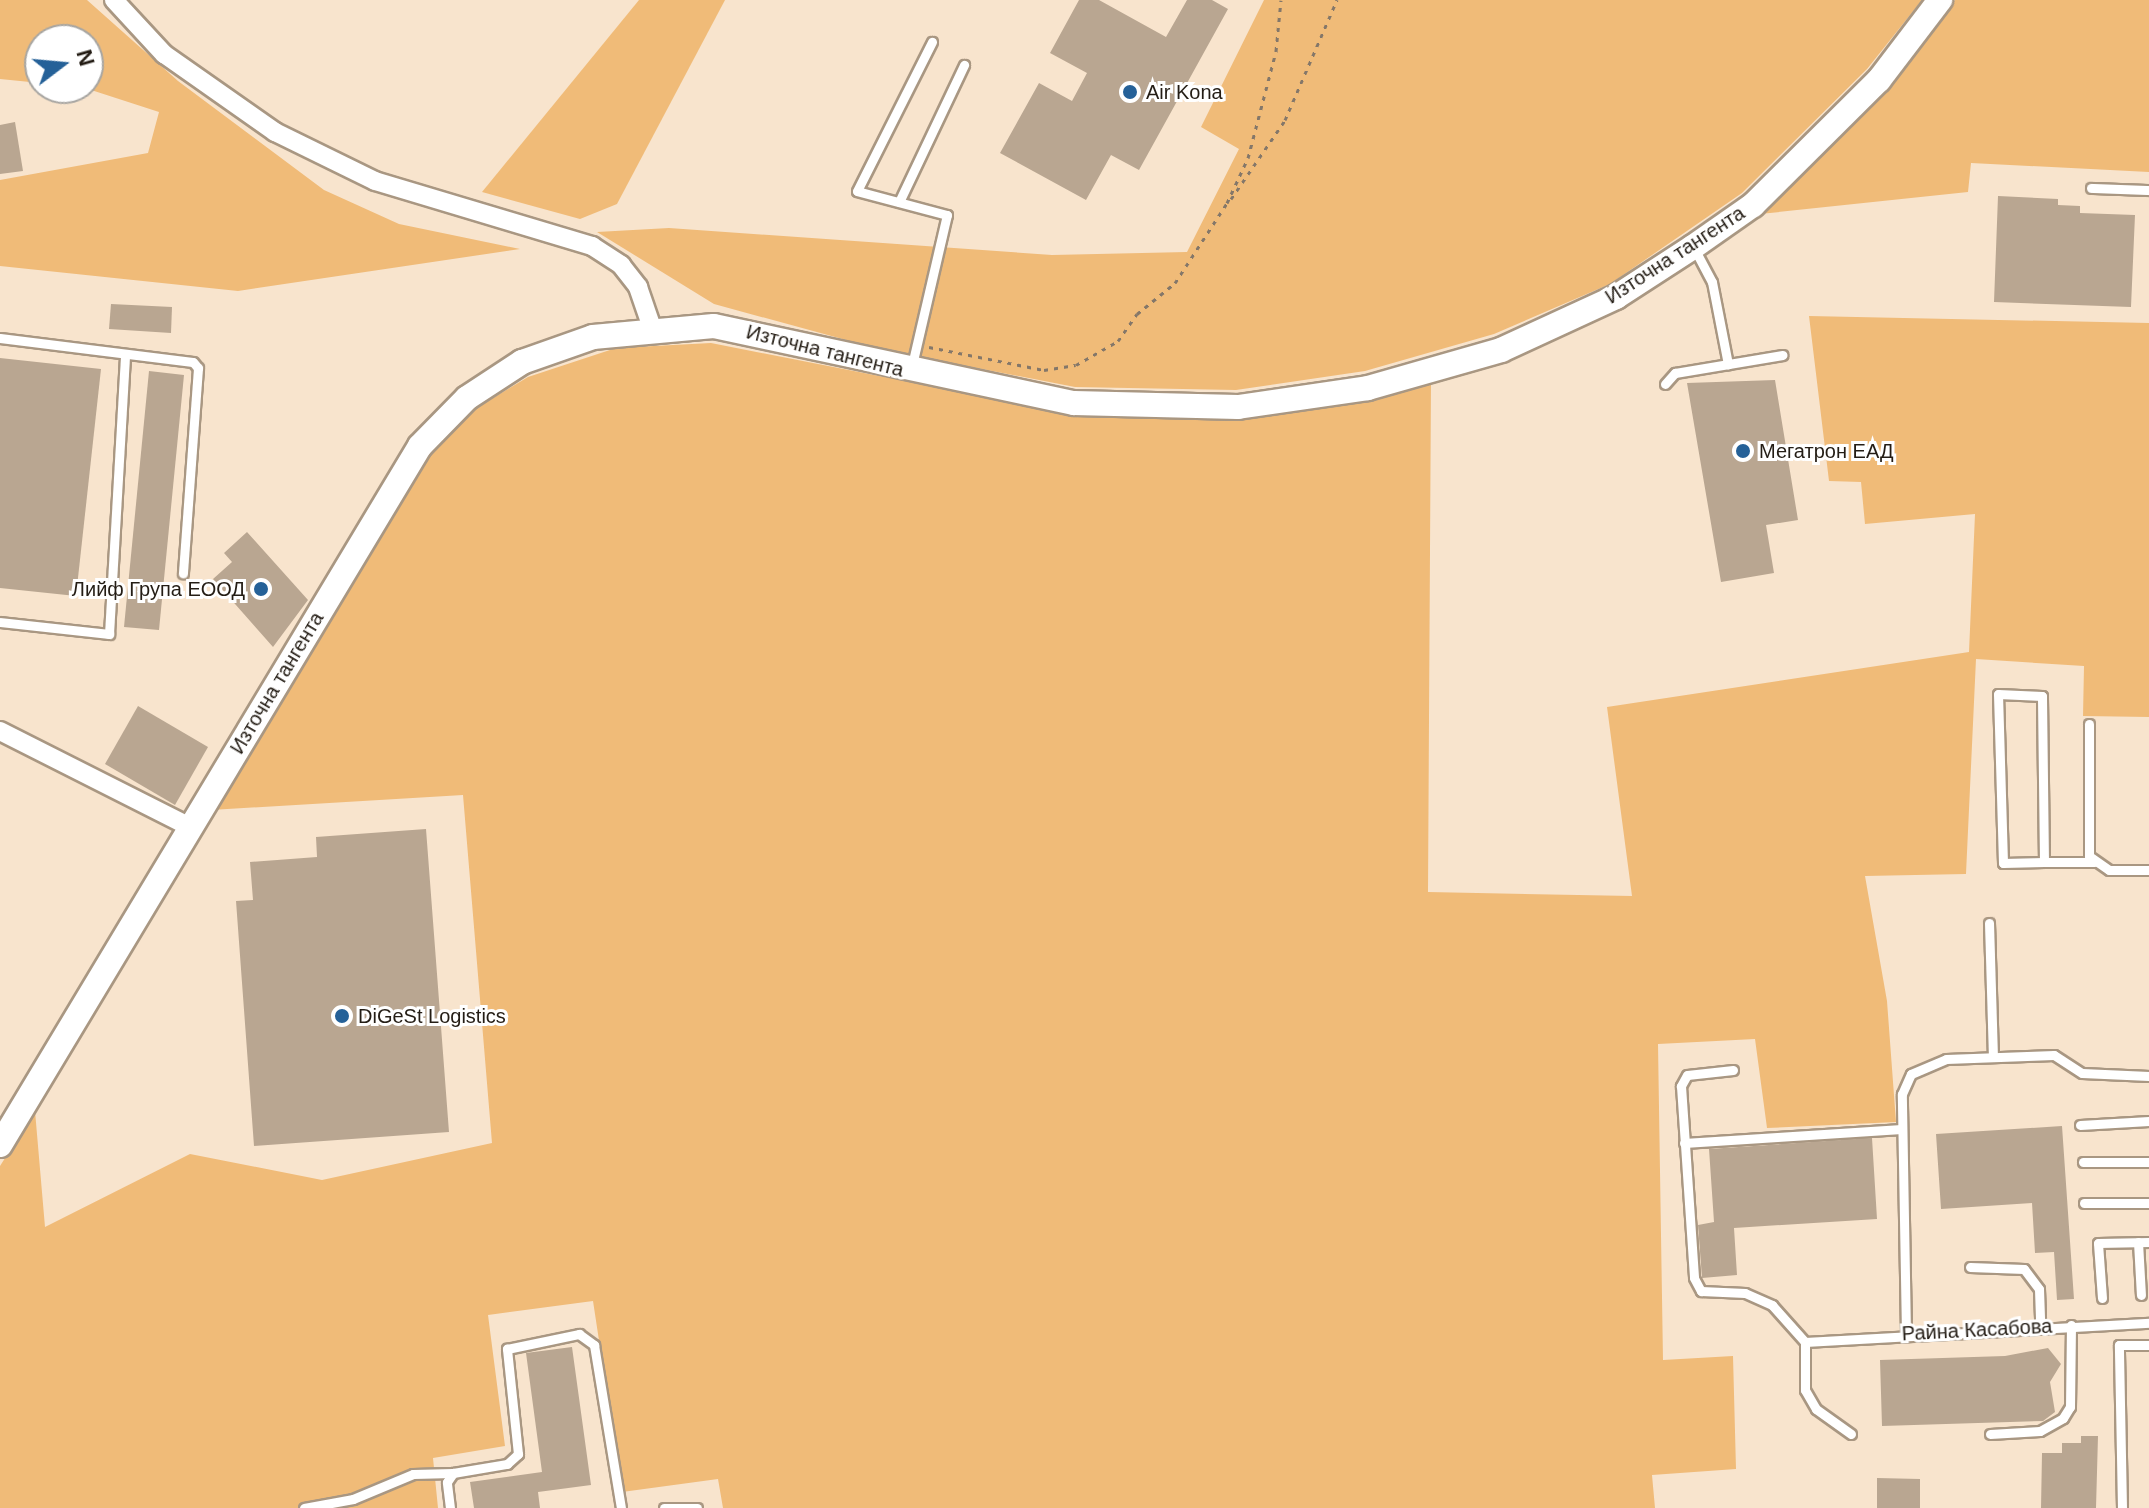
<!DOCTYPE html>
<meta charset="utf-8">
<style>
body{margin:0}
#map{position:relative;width:2149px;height:1508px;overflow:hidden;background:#f8e4cd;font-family:Helvetica,sans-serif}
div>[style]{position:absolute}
.green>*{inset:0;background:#f0bb78}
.building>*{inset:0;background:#b9a691}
.path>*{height:3px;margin-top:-1.5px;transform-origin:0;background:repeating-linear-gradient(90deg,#847769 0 4px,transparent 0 10px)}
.roads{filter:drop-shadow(2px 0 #a99782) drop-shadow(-2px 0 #a99782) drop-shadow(0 2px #a99782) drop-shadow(0 -2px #a99782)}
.lane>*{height:9px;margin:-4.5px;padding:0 4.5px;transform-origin:4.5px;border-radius:4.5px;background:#fff}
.street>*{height:18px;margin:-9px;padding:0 9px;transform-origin:9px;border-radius:9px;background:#fff}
.secondary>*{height:24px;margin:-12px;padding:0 12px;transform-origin:12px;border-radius:12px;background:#fff}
.dots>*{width:22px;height:22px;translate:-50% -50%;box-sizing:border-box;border:4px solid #fff;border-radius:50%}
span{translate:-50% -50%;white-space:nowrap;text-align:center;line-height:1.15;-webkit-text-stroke:6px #fff;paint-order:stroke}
.poi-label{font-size:20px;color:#241d15}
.left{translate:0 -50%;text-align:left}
.right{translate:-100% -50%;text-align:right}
.street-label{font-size:20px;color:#241d15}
.north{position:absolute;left:24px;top:24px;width:80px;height:80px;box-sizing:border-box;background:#fff;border:2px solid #a7a5a1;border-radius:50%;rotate:74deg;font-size:22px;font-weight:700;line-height:32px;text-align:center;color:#241d15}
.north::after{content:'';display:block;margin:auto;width:28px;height:36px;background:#256198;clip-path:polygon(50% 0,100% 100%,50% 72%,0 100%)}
</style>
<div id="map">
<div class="green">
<i style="clip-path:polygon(0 0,87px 0,178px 81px,324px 190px,399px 224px,520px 249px,238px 291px,0 266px,0 180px,148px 153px,159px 112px,85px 88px,88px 40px,40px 40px,40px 83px,0 79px)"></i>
<i style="clip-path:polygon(639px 0,725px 0,617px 204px,580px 219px,482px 192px)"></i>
<i style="clip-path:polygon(1264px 0,1922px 0,1867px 69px,1742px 193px,1610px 284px,1494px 334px,1365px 371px,1236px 390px,1075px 387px,879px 349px,714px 304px,597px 232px,669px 228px,1052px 255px,1187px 252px,1239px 149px,1201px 127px)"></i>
<i style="clip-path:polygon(1955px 0,2149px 0,2149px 172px,1971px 163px,1968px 192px,1760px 214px,1889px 89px)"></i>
<i style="clip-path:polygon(1809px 316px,2149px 323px,2149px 717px,2083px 716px,2084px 666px,1976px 659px,1966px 874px,1865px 876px,1887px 1001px,1896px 1122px,1767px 1128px,1755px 1039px,1658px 1044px,1663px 1360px,1733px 1356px,1736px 1469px,1652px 1475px,1655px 1508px,723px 1508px,718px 1479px,622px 1492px,593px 1301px,488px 1315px,505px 1446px,433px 1458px,438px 1508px,0 1508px,0 1166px,35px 1111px,45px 1227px,190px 1154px,322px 1180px,492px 1143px,463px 795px,211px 810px,430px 455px,475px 409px,528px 377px,616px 348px,711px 343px,1073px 414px,1431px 381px,1428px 892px,1632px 896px,1607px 707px,1969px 652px,1975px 514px,1865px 524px,1861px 482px,1829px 481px)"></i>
</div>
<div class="building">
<i style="clip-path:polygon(1079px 0,1099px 0,1166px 37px,1187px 0,1212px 0,1228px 9px,1139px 170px,1111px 155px,1086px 200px,1000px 153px,1039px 83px,1072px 101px,1087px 73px,1050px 53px)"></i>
<i style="clip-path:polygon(15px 122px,23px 171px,0 174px,0 125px)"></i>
<i style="clip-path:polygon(1998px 196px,2058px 199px,2058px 205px,2080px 206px,2080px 213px,2135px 215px,2131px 307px,1994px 302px)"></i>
<i style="clip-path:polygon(111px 304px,172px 307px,171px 333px,109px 329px)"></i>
<i style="clip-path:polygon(0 358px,101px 369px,76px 596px,0 588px)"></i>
<i style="clip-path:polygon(149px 371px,184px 375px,159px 630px,124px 627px)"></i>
<i style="clip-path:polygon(1775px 380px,1798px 520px,1766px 525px,1774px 573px,1721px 582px,1687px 383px)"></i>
<i style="clip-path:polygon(247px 532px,308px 600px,273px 647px,213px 579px,232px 562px,224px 553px)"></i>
<i style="clip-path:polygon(138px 706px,208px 747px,175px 805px,105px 764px)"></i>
<i style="clip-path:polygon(426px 829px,449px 1132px,254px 1146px,236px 901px,253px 900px,250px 862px,317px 857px,316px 837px)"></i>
<i style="clip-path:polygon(2062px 1126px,2074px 1299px,2057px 1300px,2054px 1252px,2035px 1253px,2032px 1203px,1941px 1209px,1936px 1134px)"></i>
<i style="clip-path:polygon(1872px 1138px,1877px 1219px,1734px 1228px,1737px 1275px,1702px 1278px,1698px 1225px,1714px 1222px,1709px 1149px)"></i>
<i style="clip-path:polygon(572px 1347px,591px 1485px,538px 1492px,540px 1508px,474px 1508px,470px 1482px,542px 1472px,526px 1353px)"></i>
<i style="clip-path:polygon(2048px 1348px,2061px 1364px,2050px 1382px,2055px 1412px,2043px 1421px,1882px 1426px,1880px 1360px,2005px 1356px)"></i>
<i style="clip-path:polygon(2081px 1436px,2098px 1436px,2096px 1508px,2041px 1508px,2042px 1453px,2062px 1453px,2062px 1443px,2081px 1443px)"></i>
<i style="clip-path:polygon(1877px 1478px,1920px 1479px,1920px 1508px,1877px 1508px)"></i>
</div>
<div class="path">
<i style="left:1231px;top:199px;width:96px;rotate:-55.6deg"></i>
<i style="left:1285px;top:120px;width:131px;rotate:-66.6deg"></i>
<i style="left:929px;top:347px;width:117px;rotate:11.3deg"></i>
<i style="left:1044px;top:370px;width:32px;rotate:-9deg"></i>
<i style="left:1076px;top:365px;width:48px;rotate:-29.7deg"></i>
<i style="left:1118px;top:341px;width:33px;rotate:-55deg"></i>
<i style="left:1137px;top:314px;width:49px;rotate:-39.2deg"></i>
<i style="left:1175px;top:283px;width:95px;rotate:-57deg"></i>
<i style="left:1227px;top:203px;width:50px;rotate:-65deg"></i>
<i style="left:1248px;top:158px;width:111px;rotate:-75.3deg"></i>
<i style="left:1276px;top:51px;width:51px;rotate:-84.4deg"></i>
</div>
<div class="roads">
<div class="lane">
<i style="left:2091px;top:188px;width:58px;rotate:2deg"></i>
<i style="left:899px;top:202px;width:152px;rotate:-64.6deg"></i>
<i style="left:1695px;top:250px;width:36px;rotate:62deg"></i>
<i style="left:1712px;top:282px;width:84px;rotate:79deg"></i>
<i style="left:0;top:338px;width:194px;rotate:7.1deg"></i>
<i style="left:193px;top:362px;width:8px;rotate:50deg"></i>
<i style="left:198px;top:368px;width:206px;rotate:94.2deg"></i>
<i style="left:912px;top:365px;width:154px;rotate:-76.9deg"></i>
<i style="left:947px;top:215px;width:93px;rotate:-165.1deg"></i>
<i style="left:857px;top:191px;width:167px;rotate:-63.3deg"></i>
<i style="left:1665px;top:384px;width:15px;rotate:-48deg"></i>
<i style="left:1675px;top:373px;width:109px;rotate:-9.5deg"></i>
<i style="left:0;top:622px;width:110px;rotate:6.3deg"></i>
<i style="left:109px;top:634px;width:280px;rotate:-86.7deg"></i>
<i style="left:2089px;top:724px;width:132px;rotate:90deg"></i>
<i style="left:2089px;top:856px;width:24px;rotate:35deg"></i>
<i style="left:2109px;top:870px;width:40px"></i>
<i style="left:2044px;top:862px;width:166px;rotate:-90.7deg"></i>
<i style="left:2042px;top:696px;width:44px;rotate:-177.4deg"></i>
<i style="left:1998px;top:694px;width:169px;rotate:88.3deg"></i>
<i style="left:2003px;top:863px;width:41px;rotate:-1.4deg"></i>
<i style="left:2044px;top:862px;width:50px"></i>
<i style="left:1989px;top:923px;width:134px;rotate:88.3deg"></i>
<i style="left:1733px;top:1070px;width:46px;rotate:173.8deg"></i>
<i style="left:1687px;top:1075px;width:13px;rotate:119deg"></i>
<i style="left:1681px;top:1086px;width:192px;rotate:86.1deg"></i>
<i style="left:1694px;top:1278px;width:15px;rotate:62deg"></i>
<i style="left:1701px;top:1291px;width:44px;rotate:2.6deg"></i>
<i style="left:1745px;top:1293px;width:30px;rotate:24deg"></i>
<i style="left:1772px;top:1305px;width:50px;rotate:48.3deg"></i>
<i style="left:1805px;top:1342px;width:48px;rotate:90deg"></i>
<i style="left:1805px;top:1390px;width:22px;rotate:60deg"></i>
<i style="left:1816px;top:1409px;width:43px;rotate:35.5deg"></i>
<i style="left:2080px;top:1125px;width:69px;rotate:-3.3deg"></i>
<i style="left:1684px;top:1143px;width:218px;rotate:-3.7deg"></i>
<i style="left:2083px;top:1162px;width:66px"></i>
<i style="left:2084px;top:1203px;width:65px"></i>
<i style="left:2138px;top:1242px;width:53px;rotate:86.8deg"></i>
<i style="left:1970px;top:1267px;width:54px;rotate:2.1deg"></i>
<i style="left:2024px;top:1269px;width:25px;rotate:53deg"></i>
<i style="left:2039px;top:1289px;width:37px;rotate:88deg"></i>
<i style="left:2102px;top:1298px;width:55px;rotate:-94.2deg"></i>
<i style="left:2098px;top:1243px;width:51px;rotate:-1.1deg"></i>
<i style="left:1906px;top:1334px;width:240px;rotate:-91deg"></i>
<i style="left:1902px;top:1094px;width:22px;rotate:-66deg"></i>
<i style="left:1911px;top:1074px;width:38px;rotate:-23deg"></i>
<i style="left:1946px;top:1059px;width:108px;rotate:-2.1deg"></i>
<i style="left:2054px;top:1055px;width:33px;rotate:33deg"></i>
<i style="left:2082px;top:1073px;width:67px;rotate:2.6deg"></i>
<i style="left:1805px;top:1342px;width:345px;rotate:-3.2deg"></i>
<i style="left:1990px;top:1434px;width:50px;rotate:-3.4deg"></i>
<i style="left:2040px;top:1431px;width:26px;rotate:-29deg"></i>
<i style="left:2063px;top:1418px;width:13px;rotate:-58deg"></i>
<i style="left:2070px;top:1407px;width:82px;rotate:-89.3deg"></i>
<i style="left:304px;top:1508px;width:50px;rotate:-10.4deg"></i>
<i style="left:353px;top:1499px;width:65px;rotate:-22.6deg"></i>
<i style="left:413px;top:1474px;width:40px;rotate:-1.4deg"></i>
<i style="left:450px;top:1508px;width:26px;rotate:-97deg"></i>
<i style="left:447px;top:1482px;width:11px;rotate:-56deg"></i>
<i style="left:453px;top:1473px;width:55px;rotate:-9.5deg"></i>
<i style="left:507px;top:1464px;width:15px;rotate:-42deg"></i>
<i style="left:518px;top:1454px;width:106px;rotate:-96deg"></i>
<i style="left:507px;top:1349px;width:74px;rotate:-11.8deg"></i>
<i style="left:579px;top:1334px;width:19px;rotate:36deg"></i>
<i style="left:594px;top:1345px;width:165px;rotate:80.6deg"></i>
<i style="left:664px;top:1508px;width:33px"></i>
<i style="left:2122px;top:1508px;width:163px;rotate:-91.1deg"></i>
<i style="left:2119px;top:1345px;width:30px"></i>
</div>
<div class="street">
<i style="left:114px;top:0;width:74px;rotate:47.2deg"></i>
<i style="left:164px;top:54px;width:136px;rotate:35.1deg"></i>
<i style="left:275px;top:132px;width:111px;rotate:26.1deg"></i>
<i style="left:375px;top:181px;width:227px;rotate:16.7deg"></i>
<i style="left:592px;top:246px;width:35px;rotate:33deg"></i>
<i style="left:621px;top:265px;width:28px;rotate:52deg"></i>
<i style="left:638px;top:287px;width:43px;rotate:71.1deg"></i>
<i style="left:0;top:731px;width:213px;rotate:26.8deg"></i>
</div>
<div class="secondary">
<i style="left:0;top:1145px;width:815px;rotate:-59deg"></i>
<i style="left:420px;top:446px;width:67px;rotate:-45.6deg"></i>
<i style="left:467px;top:398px;width:66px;rotate:-33.2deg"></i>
<i style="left:522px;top:362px;width:75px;rotate:-19.4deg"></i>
<i style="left:593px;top:337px;width:121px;rotate:-5.2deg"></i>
<i style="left:714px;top:326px;width:368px;rotate:12.1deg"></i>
<i style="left:1074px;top:403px;width:164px;rotate:1.4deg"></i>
<i style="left:1238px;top:407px;width:131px;rotate:-8.3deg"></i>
<i style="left:1368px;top:388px;width:138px;rotate:-15.9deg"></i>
<i style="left:1501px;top:350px;width:127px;rotate:-24.7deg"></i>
<i style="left:1616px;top:297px;width:92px;rotate:-33deg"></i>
<i style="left:1693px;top:247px;width:73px;rotate:-35deg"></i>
<i style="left:1753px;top:205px;width:177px;rotate:-44.8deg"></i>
<i style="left:1879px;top:80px;width:101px;rotate:-52.7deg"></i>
</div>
</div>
<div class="dots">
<i style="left:1130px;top:92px;background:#256198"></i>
<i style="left:1743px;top:451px;background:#256198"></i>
<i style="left:261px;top:589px;background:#256198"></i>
<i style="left:342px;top:1016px;background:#256198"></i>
</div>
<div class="poi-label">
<span class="left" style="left:1146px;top:92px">Air Kona</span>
<span class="left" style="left:1759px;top:451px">Мегатрон ЕАД</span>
<span class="right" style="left:245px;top:589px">Лийф Група ЕООД</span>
<span class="left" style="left:358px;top:1016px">DiGeSt Logistics</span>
</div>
<div class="street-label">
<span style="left:1675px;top:255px;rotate:-33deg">Източна тангента</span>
<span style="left:825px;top:351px;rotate:14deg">Източна тангента</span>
<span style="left:277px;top:683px;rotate:-59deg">Източна тангента</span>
<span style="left:1977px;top:1330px;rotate:-3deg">Райна Касабова</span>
</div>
<div class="north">N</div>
</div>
